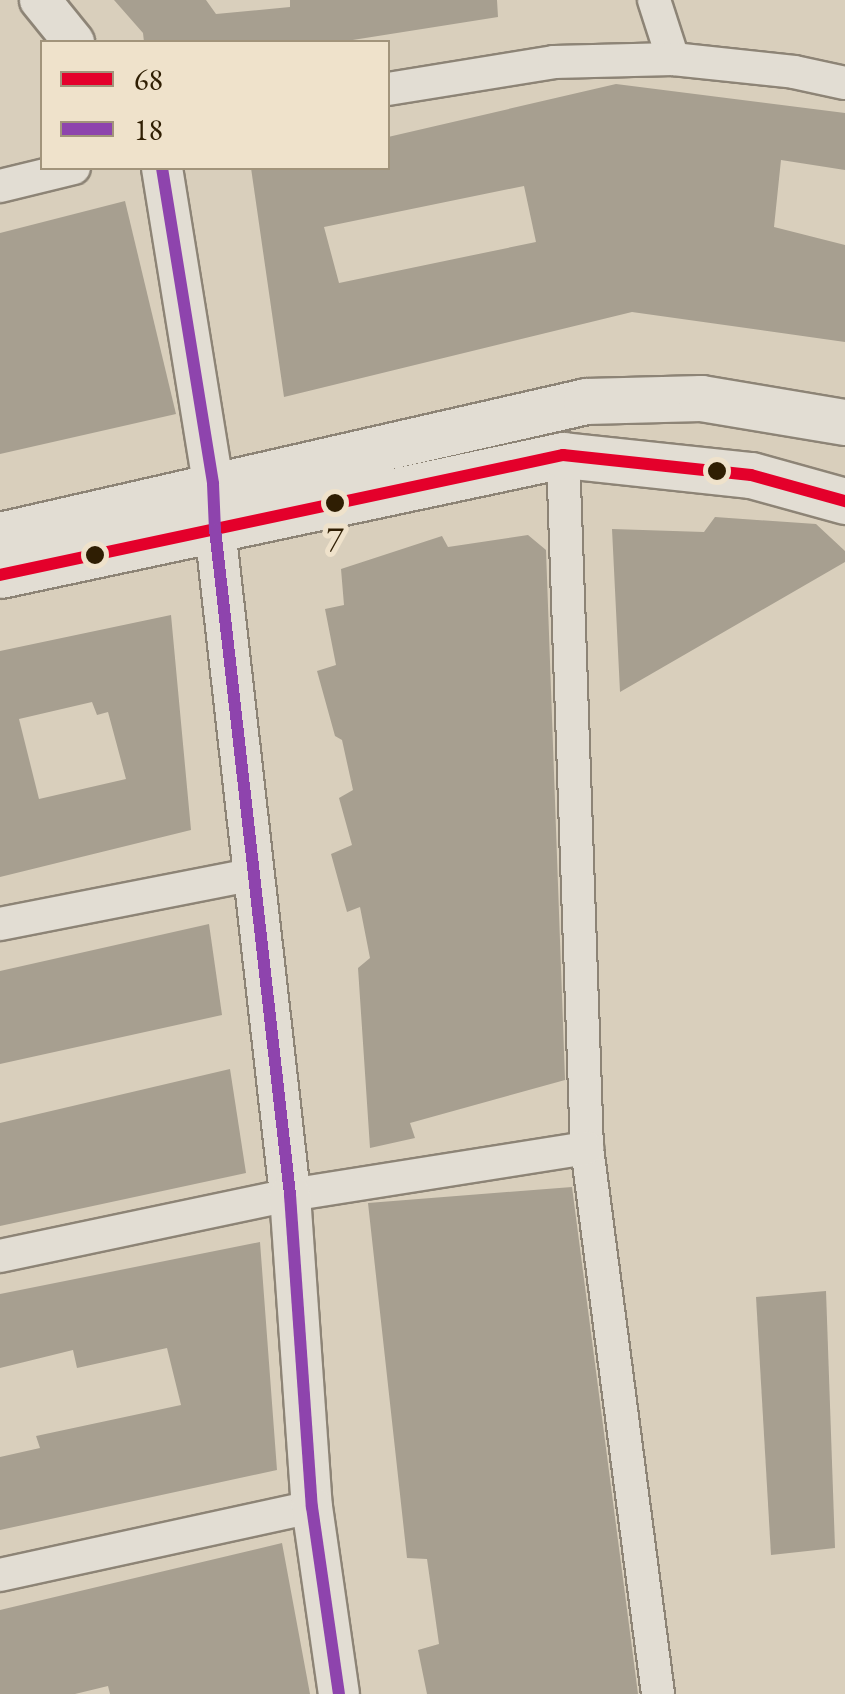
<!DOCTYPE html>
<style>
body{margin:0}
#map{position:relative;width:845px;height:1694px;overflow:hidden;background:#d9cfbc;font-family:"EB Garamond",serif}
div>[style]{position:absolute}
.building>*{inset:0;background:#a79f90}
.roads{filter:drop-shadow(2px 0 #8d8476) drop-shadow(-2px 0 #8d8476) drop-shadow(0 2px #8d8476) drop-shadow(0 -2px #8d8476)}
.minor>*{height:32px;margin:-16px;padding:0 16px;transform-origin:16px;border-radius:16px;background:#e2ddd3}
.tertiary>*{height:40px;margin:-20px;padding:0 20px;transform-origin:20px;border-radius:20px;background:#e2ddd3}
.secondary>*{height:45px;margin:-22.5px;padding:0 22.5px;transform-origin:22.5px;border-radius:22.5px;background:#e2ddd3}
.bus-1>*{height:12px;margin:-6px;padding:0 6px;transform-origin:6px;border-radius:6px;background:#e4002b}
.bus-2>*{height:12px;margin:-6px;padding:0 6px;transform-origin:6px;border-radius:6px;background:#8e44ad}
.dots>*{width:28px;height:28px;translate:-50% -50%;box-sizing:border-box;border:5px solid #efe2cb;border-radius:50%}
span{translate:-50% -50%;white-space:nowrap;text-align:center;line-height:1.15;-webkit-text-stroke:10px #efe2cb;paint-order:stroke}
.bus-label{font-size:36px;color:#2f1e03}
.legend{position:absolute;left:40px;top:40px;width:350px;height:130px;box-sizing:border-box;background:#efe2cb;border:2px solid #a2947b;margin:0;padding:12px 18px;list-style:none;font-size:30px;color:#2f1e03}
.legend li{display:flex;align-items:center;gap:20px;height:50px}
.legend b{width:50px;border:2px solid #a2947b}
</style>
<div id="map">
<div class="building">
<i style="clip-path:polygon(114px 0,206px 0,216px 14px,290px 7px,290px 0,497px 0,498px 17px,340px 42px,144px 42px,143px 33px)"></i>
<i style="clip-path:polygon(evenodd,616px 84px,845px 113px,845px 170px,781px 160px,774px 227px,845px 245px,845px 342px,632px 312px,284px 397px,251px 168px,388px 168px,388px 137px,616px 84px,524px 186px,536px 242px,339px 283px,324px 227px,524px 186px)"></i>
<i style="clip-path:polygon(125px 201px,176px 414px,0 454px,0 233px)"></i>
<i style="clip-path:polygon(715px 517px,816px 524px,845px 551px,845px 562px,620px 692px,612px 529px,704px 532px)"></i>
<i style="clip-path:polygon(528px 535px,546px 550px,565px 1080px,410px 1123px,415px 1138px,370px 1148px,358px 968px,370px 958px,360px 907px,347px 912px,331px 854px,352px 845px,339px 798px,353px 790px,342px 740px,335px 736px,317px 671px,336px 665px,325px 609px,344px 605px,341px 569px,442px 536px,448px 547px)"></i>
<i style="clip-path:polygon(evenodd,171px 615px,191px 830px,0 877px,0 651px,171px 615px,92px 702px,97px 715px,108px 712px,126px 779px,39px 799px,19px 719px,92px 702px)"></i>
<i style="clip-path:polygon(209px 924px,222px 1015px,0 1064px,0 971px)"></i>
<i style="clip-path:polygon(230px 1069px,246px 1173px,0 1226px,0 1123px)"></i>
<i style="clip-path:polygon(572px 1187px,638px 1694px,427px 1694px,418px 1650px,439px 1644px,427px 1559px,407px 1558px,368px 1203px)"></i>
<i style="clip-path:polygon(260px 1242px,277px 1470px,0 1530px,0 1457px,40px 1448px,36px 1436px,181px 1405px,167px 1348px,77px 1368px,73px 1350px,0 1368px,0 1294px)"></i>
<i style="clip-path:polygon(826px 1291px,835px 1548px,771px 1555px,756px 1297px)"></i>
<i style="clip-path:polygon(282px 1543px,310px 1694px,110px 1694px,108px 1686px,75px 1694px,0 1694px,0 1610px)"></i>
</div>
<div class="roads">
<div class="minor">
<i style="left:654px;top:0;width:62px;rotate:72.1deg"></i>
<i style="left:388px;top:89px;width:168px;rotate:-9.2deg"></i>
<i style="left:554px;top:62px;width:119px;rotate:-1.4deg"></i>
<i style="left:673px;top:59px;width:122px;rotate:6.1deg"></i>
<i style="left:794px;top:72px;width:52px;rotate:12.2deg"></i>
<i style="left:0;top:186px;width:76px;rotate:-13.7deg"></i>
<i style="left:563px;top:455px;width:693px;rotate:88.02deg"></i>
<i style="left:587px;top:1148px;width:551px;rotate:82.59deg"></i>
<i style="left:0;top:924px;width:260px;rotate:-11.1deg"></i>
<i style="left:0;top:1256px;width:296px;rotate:-11.9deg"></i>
<i style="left:290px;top:1195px;width:301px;rotate:-9deg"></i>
<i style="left:0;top:1575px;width:319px;rotate:-12.3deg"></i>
</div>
<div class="tertiary">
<i style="left:40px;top:0;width:54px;rotate:51deg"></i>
<i style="left:162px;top:168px;width:320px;rotate:80.8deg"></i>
<i style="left:213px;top:484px;width:45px;rotate:87.5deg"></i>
<i style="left:215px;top:529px;width:670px;rotate:83.57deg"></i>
<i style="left:290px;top:1195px;width:313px;rotate:86deg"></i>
<i style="left:312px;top:1507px;width:189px;rotate:81.8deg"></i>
</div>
<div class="secondary">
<i style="left:0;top:535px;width:601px;rotate:-12.88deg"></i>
<i style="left:586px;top:401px;width:115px;rotate:-1.5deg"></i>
<i style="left:701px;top:398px;width:146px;rotate:9.5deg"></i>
<i style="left:0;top:575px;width:576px;rotate:-12.03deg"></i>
<i style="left:563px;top:455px;width:189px;rotate:6.1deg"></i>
<i style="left:751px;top:475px;width:98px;rotate:15.5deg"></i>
</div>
</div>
<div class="bus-1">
<i style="left:0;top:575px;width:576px;rotate:-12.03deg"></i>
<i style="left:563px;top:455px;width:189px;rotate:6.1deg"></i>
<i style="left:751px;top:475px;width:98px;rotate:15.5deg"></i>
</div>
<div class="bus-2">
<i style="left:162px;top:168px;width:320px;rotate:80.8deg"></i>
<i style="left:213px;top:484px;width:45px;rotate:87.5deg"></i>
<i style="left:215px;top:529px;width:670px;rotate:83.57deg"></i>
<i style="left:290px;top:1195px;width:313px;rotate:86deg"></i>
<i style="left:312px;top:1507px;width:189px;rotate:81.8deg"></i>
</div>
<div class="dots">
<i style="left:717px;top:471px;background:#2f1e03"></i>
<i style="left:335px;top:503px;background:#2f1e03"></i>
<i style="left:95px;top:555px;background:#2f1e03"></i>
</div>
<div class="bus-label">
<span style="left:335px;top:539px">7</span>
</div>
<ul class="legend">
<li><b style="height:12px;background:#e4002b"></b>68</li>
<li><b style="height:12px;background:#8e44ad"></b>18</li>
</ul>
</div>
